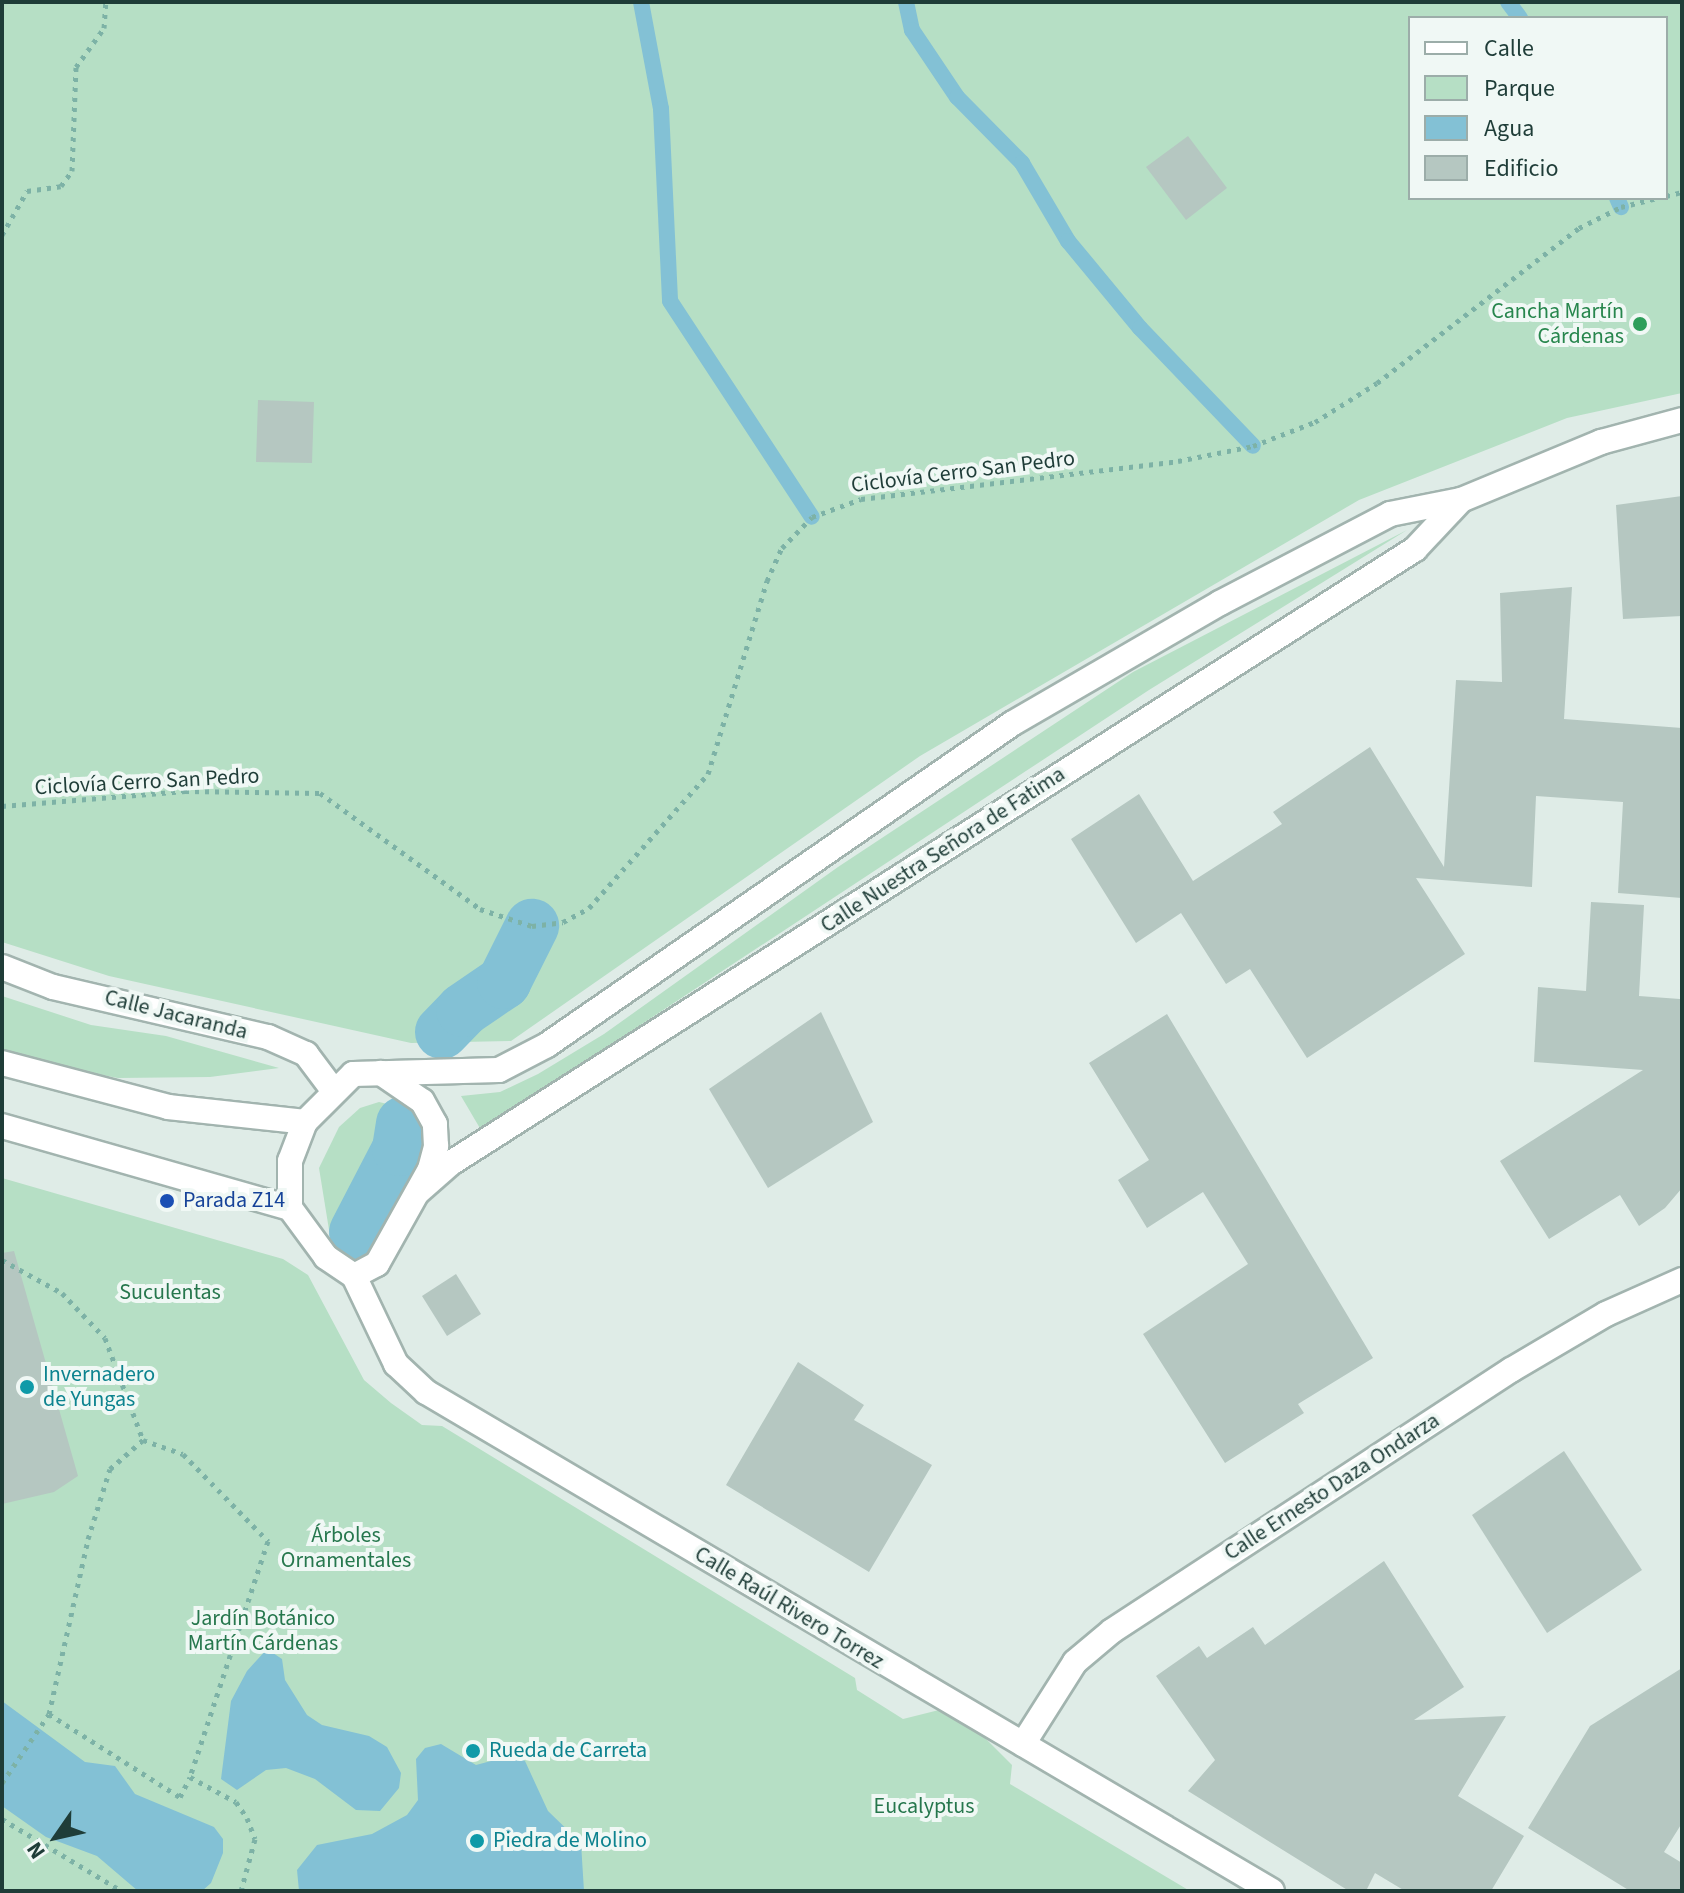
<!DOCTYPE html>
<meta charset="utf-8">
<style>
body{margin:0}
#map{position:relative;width:1684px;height:1893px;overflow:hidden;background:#dfece7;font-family:"Source Sans 3",sans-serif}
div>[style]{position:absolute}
.green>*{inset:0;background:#b6dfc5}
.water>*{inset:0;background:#83c1d5}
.stream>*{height:16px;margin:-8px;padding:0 8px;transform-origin:8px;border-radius:8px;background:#83c1d5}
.canal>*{height:54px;margin:-27px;padding:0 27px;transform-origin:27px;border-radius:27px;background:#83c1d5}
.building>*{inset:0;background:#b5c7c1}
.path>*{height:5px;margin-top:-2.5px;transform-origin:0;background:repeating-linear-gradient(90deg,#7db2a6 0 4px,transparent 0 10px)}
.roads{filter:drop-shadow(2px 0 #a2b4af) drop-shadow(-2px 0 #a2b4af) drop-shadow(0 2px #a2b4af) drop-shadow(0 -2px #a2b4af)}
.street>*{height:24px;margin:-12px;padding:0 12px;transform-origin:12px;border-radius:12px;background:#fff}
.dots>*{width:22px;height:22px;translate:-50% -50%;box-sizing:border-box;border:4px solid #f0f8f5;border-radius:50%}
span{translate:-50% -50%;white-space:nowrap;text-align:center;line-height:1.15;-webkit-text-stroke:8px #f0f8f5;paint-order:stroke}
.leisure-label{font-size:22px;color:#27864d}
.right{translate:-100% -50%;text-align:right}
.street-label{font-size:22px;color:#1f3d38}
.transit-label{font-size:22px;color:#164399}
.left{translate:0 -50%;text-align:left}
.park-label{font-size:22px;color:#26774d}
.culture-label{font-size:22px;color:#0d838f}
.frame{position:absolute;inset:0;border:4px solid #1f3d38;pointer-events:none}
.legend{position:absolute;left:1408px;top:16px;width:260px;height:184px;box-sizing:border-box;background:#f0f8f5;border:2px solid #9cada9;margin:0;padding:10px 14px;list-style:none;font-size:24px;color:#1f3d38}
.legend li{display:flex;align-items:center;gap:16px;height:40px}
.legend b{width:40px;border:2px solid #9cada9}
.north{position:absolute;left:16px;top:1797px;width:80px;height:80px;-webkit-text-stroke:6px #f0f8f5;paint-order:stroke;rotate:236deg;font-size:22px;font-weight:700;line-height:32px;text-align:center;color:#1f3d38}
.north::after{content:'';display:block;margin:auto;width:28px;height:36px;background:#1f3d38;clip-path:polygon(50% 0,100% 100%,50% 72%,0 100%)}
</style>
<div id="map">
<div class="green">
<i style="clip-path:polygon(evenodd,2px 2px,1682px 2px,1682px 393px,1567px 418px,1359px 500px,920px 756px,511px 1041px,411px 1043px,109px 976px,2px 942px,2px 2px,1410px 18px,1666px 18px,1666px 198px,1410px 198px,1410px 18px)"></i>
<i style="clip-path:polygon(1407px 530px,1149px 690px,481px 1130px,461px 1096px,500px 1092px,538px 1074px,604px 1034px,838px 867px,1133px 672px)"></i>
<i style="clip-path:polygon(2px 996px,91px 1025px,166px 1036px,279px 1068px,210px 1077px,118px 1078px,33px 1062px,2px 1053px)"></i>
<i style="clip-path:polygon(379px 1102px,396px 1106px,416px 1124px,418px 1158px,372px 1242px,355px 1252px,341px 1248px,330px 1236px,319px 1168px,339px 1127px,360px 1108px)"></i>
<i style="clip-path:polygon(2px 1178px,283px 1259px,308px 1275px,364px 1380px,391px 1403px,422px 1425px,442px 1426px,855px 1678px,857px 1690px,903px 1719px,939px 1710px,985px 1738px,1012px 1765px,1010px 1784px,1190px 1891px,2px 1891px)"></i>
</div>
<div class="water">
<i style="clip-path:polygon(267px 1649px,282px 1659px,285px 1680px,307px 1715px,322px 1725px,369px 1736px,387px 1747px,401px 1773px,399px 1788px,380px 1811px,356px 1810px,315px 1779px,286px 1768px,266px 1770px,237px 1790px,221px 1779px,231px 1701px,247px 1671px)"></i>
<i style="clip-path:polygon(2px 1701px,85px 1762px,115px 1766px,135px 1794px,214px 1827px,223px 1839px,223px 1853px,211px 1883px,202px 1891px,138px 1891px,97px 1856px,46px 1837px,2px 1806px)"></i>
<i style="clip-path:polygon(441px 1744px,476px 1765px,514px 1755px,525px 1761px,548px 1811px,581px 1843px,584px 1891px,299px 1891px,297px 1870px,317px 1845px,372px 1834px,407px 1815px,418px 1800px,416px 1759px,425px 1748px)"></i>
</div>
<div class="stream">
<i style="left:641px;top:2px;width:109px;rotate:79.4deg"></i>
<i style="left:661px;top:109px;width:192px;rotate:87.3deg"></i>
<i style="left:670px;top:301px;width:258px;rotate:56.7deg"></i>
<i style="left:906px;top:2px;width:29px;rotate:78deg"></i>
<i style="left:912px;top:30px;width:81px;rotate:56.1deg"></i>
<i style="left:957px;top:97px;width:93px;rotate:45.4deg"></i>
<i style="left:1022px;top:163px;width:91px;rotate:59.5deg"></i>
<i style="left:1068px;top:241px;width:113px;rotate:50.4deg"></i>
<i style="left:1140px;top:328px;width:163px;rotate:46.2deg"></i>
<i style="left:1508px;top:2px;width:20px;rotate:53deg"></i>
<i style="left:1617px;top:198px;width:10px;rotate:66deg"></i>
</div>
<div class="canal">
<i style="left:442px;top:1032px;width:30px;rotate:-46deg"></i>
<i style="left:463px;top:1010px;width:50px;rotate:-34.3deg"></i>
<i style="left:504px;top:982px;width:63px;rotate:-63.4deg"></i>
<i style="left:356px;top:1232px;width:93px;rotate:-62.6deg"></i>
<i style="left:399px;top:1149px;width:26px;rotate:-81deg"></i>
</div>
<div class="building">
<i style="clip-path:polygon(1188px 136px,1227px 188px,1186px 220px,1146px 167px)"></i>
<i style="clip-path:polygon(258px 400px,314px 402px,312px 463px,256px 462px)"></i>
<i style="clip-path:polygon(1682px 496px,1682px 616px,1623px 619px,1616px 505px)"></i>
<i style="clip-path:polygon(1572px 587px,1564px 719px,1682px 728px,1682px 898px,1618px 893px,1623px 802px,1536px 796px,1532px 887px,1416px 878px,1465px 954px,1307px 1058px,1250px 969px,1226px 984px,1181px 913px,1136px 943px,1071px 839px,1139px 794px,1193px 881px,1282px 824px,1273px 812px,1370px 747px,1444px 867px,1456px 680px,1502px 682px,1500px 593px)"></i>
<i style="clip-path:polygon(1591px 902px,1644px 905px,1639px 996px,1680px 999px,1682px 1188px,1665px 1208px,1639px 1226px,1620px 1195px,1549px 1239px,1500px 1161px,1643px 1070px,1534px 1062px,1538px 987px,1586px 991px)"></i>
<i style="clip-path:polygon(821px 1012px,873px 1122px,768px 1188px,709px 1089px)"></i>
<i style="clip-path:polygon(1167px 1014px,1373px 1358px,1298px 1404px,1304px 1413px,1225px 1463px,1143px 1334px,1248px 1264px,1203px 1192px,1147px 1228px,1118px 1180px,1149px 1160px,1089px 1063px)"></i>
<i style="clip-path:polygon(14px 1251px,78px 1476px,54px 1492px,2px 1504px,2px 1253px)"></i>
<i style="clip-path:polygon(456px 1274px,481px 1314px,447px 1336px,422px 1296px)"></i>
<i style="clip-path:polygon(798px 1362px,864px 1405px,854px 1420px,932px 1465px,869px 1572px,726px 1485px)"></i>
<i style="clip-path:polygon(1564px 1451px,1642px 1570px,1547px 1633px,1472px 1515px)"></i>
<i style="clip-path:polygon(1384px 1561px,1464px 1687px,1414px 1720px,1506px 1716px,1458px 1796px,1524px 1836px,1491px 1891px,1405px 1891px,1375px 1873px,1366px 1891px,1349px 1891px,1188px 1791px,1215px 1760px,1156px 1676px,1199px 1646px,1207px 1658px,1253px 1627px,1265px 1645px)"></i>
<i style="clip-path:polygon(1682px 1668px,1682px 1823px,1664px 1852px,1682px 1863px,1682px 1891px,1630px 1891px,1528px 1828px,1590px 1726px)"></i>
</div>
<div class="path">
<i style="left:1666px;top:196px;width:16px;rotate:-14deg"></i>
<i style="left:2px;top:235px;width:51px;rotate:-60.4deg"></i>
<i style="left:27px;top:191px;width:34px;rotate:-8deg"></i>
<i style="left:61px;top:186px;width:19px;rotate:-54deg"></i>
<i style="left:72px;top:171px;width:104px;rotate:-87.8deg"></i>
<i style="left:76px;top:67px;width:48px;rotate:-54.3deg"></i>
<i style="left:104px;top:28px;width:26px;rotate:-86deg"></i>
<i style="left:2px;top:806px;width:184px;rotate:-4.7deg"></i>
<i style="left:185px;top:791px;width:135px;rotate:0.8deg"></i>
<i style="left:320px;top:793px;width:198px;rotate:35.9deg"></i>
<i style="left:480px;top:909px;width:55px;rotate:18.1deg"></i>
<i style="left:532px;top:926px;width:31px;rotate:-7deg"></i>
<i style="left:563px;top:922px;width:30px;rotate:-28deg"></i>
<i style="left:589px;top:908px;width:179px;rotate:-48.4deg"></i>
<i style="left:708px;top:774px;width:202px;rotate:-73deg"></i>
<i style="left:767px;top:581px;width:36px;rotate:-66deg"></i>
<i style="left:782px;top:548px;width:43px;rotate:-45.9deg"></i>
<i style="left:812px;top:517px;width:52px;rotate:-20.2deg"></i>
<i style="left:861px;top:499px;width:319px;rotate:-6.8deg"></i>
<i style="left:1178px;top:461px;width:76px;rotate:-11.3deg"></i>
<i style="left:1253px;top:446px;width:66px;rotate:-21.2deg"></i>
<i style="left:1315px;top:422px;width:73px;rotate:-32.2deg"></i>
<i style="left:1377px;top:383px;width:255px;rotate:-37.5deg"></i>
<i style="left:1579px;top:228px;width:47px;rotate:-26.6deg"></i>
<i style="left:1621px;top:207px;width:37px;rotate:-14deg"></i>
<i style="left:2px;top:1260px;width:68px;rotate:28.8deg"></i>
<i style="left:62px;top:1293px;width:62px;rotate:46.3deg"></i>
<i style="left:105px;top:1338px;width:109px;rotate:69.6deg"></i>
<i style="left:49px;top:1714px;width:155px;rotate:32.4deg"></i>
<i style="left:180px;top:1797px;width:22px;rotate:-63deg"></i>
<i style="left:2px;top:1783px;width:83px;rotate:-55.7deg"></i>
<i style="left:49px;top:1714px;width:179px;rotate:-77.4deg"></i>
<i style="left:88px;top:1539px;width:73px;rotate:-72.6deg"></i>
<i style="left:110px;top:1469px;width:44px;rotate:-41.3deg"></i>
<i style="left:143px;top:1440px;width:42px;rotate:19.3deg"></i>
<i style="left:183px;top:1454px;width:122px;rotate:45.7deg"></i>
<i style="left:268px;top:1541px;width:249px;rotate:108.3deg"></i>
<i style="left:190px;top:1777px;width:52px;rotate:28.5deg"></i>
<i style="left:236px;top:1802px;width:19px;rotate:55deg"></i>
<i style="left:247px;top:1818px;width:22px;rotate:69deg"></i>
<i style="left:255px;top:1839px;width:54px;rotate:105.1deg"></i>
<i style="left:2px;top:1819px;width:140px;rotate:31deg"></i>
</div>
<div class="roads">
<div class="street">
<i style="left:2px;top:967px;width:55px;rotate:21.4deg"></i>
<i style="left:53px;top:987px;width:221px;rotate:13.1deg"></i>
<i style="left:268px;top:1037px;width:42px;rotate:24.1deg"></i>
<i style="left:306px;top:1054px;width:45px;rotate:53.1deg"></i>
<i style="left:2px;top:1063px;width:172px;rotate:14.8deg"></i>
<i style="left:168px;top:1107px;width:138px;rotate:6.2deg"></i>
<i style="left:2px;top:1126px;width:299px;rotate:15.9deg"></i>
<i style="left:419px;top:1191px;width:43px;rotate:-41.2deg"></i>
<i style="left:451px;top:1163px;width:1143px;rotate:-32.49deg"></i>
<i style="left:1415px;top:549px;width:67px;rotate:-46.8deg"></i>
<i style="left:354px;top:1276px;width:34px;rotate:-146deg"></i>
<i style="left:326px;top:1257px;width:61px;rotate:-126.3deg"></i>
<i style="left:290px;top:1208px;width:47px;rotate:-90deg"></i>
<i style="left:290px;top:1161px;width:42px;rotate:-69deg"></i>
<i style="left:305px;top:1122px;width:68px;rotate:-45deg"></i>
<i style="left:353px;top:1074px;width:146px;rotate:-1.6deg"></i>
<i style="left:499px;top:1070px;width:54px;rotate:-27.5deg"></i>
<i style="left:547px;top:1045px;width:566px;rotate:-34.64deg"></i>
<i style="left:1013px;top:723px;width:239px;rotate:-30.1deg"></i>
<i style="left:1220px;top:603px;width:192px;rotate:-27.6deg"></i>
<i style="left:1390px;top:514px;width:72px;rotate:-11.2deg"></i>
<i style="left:1461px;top:500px;width:152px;rotate:-22.5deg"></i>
<i style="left:1601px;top:442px;width:84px;rotate:-15.2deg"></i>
<i style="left:354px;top:1276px;width:98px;rotate:64.5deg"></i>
<i style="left:396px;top:1364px;width:41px;rotate:43deg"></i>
<i style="left:426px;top:1392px;width:982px;rotate:30.53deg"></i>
<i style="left:354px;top:1276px;width:26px;rotate:-28deg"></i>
<i style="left:377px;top:1264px;width:109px;rotate:-60.8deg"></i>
<i style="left:430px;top:1169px;width:24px;rotate:-75deg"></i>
<i style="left:436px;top:1146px;width:22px;rotate:-93deg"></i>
<i style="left:435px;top:1124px;width:26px;rotate:-119deg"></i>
<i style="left:422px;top:1101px;width:50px;rotate:-145.7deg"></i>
<i style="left:1023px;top:1744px;width:97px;rotate:-57.6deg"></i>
<i style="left:1075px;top:1662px;width:48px;rotate:-40deg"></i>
<i style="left:1112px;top:1631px;width:477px;rotate:-33.2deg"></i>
<i style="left:1511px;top:1370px;width:110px;rotate:-30.5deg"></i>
<i style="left:1606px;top:1314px;width:83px;rotate:-24.1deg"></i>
</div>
</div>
<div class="dots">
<i style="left:1640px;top:324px;background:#2e9e5b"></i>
<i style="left:167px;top:1201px;background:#1a4fb4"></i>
<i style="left:27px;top:1387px;background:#0f9aa8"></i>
<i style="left:473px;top:1751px;background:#0f9aa8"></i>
<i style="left:477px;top:1841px;background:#0f9aa8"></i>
</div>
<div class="leisure-label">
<span class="right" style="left:1624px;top:324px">Cancha Martín<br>Cárdenas</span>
</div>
<div class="street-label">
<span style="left:963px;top:472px;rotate:-7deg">Ciclovía Cerro San Pedro</span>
<span style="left:147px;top:782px;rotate:-3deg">Ciclovía Cerro San Pedro</span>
<span style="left:943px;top:850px;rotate:-33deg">Calle Nuestra Señora de Fatima</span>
<span style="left:176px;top:1015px;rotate:14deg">Calle Jacaranda</span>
<span style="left:1332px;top:1487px;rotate:-33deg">Calle Ernesto Daza Ondarza</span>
<span style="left:789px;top:1608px;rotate:31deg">Calle Raúl Rivero Torrez</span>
</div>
<div class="transit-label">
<span class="left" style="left:183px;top:1201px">Parada Z14</span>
</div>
<div class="park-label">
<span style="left:170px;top:1293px">Suculentas</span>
<span style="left:346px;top:1548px">Árboles<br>Ornamentales</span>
<span style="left:263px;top:1631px">Jardín Botánico<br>Martín Cárdenas</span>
<span style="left:924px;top:1807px">Eucalyptus</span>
</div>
<div class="culture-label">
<span class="left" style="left:43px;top:1387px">Invernadero<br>de Yungas</span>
<span class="left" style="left:489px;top:1751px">Rueda de Carreta</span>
<span class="left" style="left:493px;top:1841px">Piedra de Molino</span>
</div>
<div class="frame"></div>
<ul class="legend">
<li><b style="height:10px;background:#fff"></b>Calle</li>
<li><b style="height:22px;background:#b6dfc5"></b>Parque</li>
<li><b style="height:22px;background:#83c1d5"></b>Agua</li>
<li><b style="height:22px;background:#b5c7c1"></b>Edificio</li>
</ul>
<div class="north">N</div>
</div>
